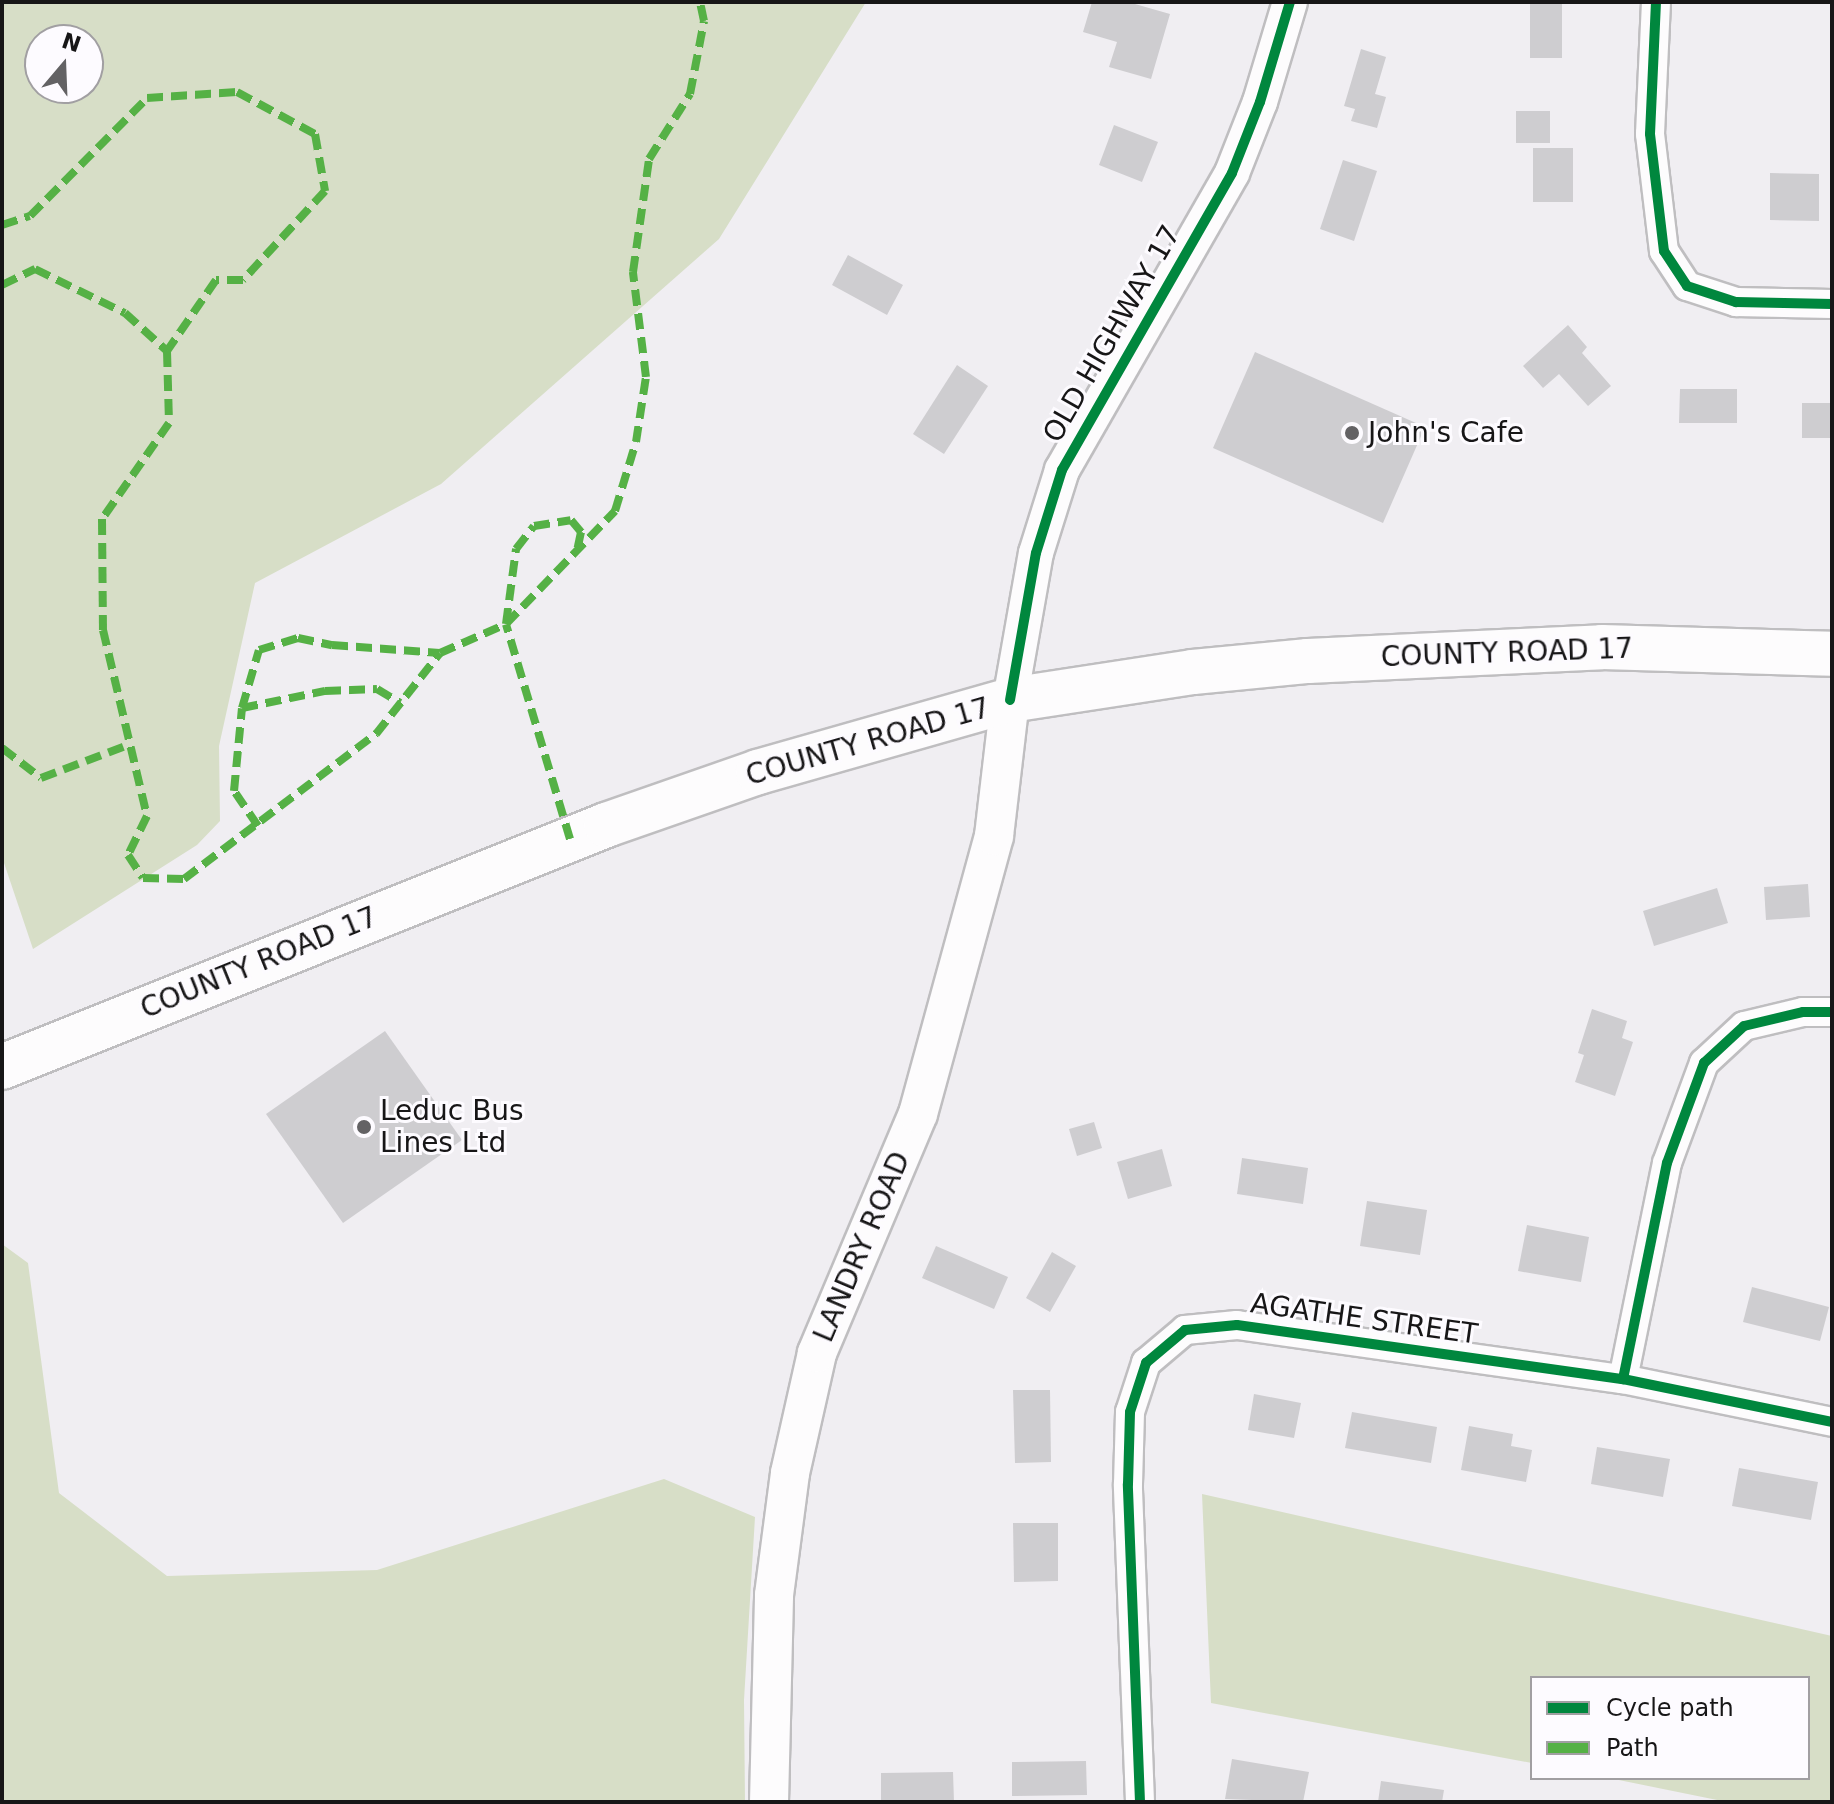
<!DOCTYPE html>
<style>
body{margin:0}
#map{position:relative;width:1834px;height:1804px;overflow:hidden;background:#f0eef2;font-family:"DejaVu Sans",sans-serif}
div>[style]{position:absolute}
.green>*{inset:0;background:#d7dec7}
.building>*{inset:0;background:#cecdd0}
.roads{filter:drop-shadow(2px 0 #bfbec0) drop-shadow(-2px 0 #bfbec0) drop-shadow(0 2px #bfbec0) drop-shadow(0 -2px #bfbec0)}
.minor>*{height:28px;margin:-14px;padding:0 14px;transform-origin:14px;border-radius:14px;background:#fdfcfd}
.tertiary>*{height:34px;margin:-17px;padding:0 17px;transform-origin:17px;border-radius:17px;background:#fdfcfd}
.secondary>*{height:38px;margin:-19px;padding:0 19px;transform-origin:19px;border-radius:19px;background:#fdfcfd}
.primary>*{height:44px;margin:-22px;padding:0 22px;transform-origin:22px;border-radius:22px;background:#fdfcfd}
.quiet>*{height:8px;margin-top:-4px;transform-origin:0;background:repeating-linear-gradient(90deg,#55b145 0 16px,transparent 0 24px)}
.cycleway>*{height:10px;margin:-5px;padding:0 5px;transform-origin:5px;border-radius:5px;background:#00873e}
.dots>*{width:22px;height:22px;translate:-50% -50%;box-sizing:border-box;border:4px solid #fdfbff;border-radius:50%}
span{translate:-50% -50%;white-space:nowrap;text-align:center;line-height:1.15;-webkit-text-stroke:6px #fdfbff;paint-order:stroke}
.street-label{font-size:28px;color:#171617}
.poi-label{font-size:28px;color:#171617}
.left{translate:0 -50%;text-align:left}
.frame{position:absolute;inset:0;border:4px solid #171617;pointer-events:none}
.legend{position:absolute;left:1530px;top:1676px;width:280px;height:104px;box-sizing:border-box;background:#fdfbff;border:2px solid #a19fa2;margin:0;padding:10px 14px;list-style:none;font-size:24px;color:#171617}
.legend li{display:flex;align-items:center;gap:16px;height:40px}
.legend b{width:40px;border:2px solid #a19fa2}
.north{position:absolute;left:24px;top:24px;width:80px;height:80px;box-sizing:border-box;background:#fdfbff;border:2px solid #a19fa2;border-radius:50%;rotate:19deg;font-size:22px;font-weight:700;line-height:32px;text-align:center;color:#171617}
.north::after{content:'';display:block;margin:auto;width:28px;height:36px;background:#636264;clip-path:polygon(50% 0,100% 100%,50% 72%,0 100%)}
</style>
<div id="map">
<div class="green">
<i style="clip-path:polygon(evenodd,2px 2px,866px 2px,719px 239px,441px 484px,255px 583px,219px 746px,220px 821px,197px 845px,33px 949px,2px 857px,2px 2px,40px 40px,88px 40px,88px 88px,40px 88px,40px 40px)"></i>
<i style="clip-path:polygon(2px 1244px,28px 1263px,59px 1493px,167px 1576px,377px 1570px,664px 1479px,755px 1517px,744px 1700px,745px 1802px,2px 1802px)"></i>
<i style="clip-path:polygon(1202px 1494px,1832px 1636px,1832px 1802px,1727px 1802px,1609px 1778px,1808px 1778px,1808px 1678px,1532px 1678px,1532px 1763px,1211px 1703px)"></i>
</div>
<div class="building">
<i style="clip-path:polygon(1092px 2px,1128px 2px,1170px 14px,1151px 79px,1109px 67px,1117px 42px,1083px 32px)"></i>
<i style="clip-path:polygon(1530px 2px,1562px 2px,1562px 58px,1530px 58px)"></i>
<i style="clip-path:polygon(1361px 49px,1386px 57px,1375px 94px,1386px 97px,1377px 128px,1351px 121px,1355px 109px,1344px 106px)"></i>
<i style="clip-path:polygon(1516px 111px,1550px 111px,1550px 143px,1516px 143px)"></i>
<i style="clip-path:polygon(1114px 125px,1158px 142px,1142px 182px,1099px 165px)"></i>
<i style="clip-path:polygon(1533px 148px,1573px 148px,1573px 202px,1533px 202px)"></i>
<i style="clip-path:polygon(1343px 160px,1377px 171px,1354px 241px,1320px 229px)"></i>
<i style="clip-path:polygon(1770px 173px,1819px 174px,1819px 221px,1770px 220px)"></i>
<i style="clip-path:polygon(848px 255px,903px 285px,887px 315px,832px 285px)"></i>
<i style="clip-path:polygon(1568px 325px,1587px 347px,1582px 353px,1611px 386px,1588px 406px,1559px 374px,1543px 388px,1523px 366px)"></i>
<i style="clip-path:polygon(1255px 352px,1425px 427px,1383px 523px,1213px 448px)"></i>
<i style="clip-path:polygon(957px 365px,988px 386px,944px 454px,913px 434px)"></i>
<i style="clip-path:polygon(1680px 389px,1737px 389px,1737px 423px,1679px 423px)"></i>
<i style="clip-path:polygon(1802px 403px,1832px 403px,1832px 438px,1802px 438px)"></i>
<i style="clip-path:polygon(1808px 884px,1810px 917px,1766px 920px,1764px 887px)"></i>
<i style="clip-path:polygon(1717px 888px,1728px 923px,1654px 946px,1643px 911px)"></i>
<i style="clip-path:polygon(1592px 1009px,1627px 1021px,1622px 1038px,1633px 1042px,1615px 1096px,1575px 1082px,1584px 1055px,1578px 1053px)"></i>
<i style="clip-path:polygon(385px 1031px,462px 1140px,343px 1223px,266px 1114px)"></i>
<i style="clip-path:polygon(1094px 1122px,1102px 1148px,1077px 1156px,1069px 1129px)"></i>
<i style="clip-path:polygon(1162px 1149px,1172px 1186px,1128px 1199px,1117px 1162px)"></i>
<i style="clip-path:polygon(1242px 1158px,1308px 1168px,1303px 1204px,1237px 1194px)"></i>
<i style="clip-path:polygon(1367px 1201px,1427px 1210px,1420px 1255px,1360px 1246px)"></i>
<i style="clip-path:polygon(1527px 1225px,1589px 1237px,1581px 1282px,1518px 1271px)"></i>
<i style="clip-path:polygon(936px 1246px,1008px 1277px,994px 1309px,922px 1278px)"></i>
<i style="clip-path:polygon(1052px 1252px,1076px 1266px,1050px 1312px,1026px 1298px)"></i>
<i style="clip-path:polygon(1752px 1287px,1829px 1307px,1820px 1341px,1743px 1322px)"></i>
<i style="clip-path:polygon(1013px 1390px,1050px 1390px,1051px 1462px,1015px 1463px)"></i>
<i style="clip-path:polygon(1254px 1394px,1301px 1403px,1294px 1438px,1248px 1430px)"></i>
<i style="clip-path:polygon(1352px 1412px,1437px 1427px,1431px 1463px,1345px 1448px)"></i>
<i style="clip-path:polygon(1469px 1426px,1513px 1434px,1511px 1446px,1532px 1450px,1526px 1482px,1461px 1470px)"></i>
<i style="clip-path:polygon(1597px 1447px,1670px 1459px,1663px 1497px,1591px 1484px)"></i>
<i style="clip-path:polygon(1739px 1468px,1818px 1482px,1811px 1520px,1732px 1506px)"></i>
<i style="clip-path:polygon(1013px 1523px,1058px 1523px,1058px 1581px,1014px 1582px)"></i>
<i style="clip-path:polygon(1232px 1759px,1309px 1772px,1303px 1802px,1225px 1799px)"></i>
<i style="clip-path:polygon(1086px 1761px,1087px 1795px,1012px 1796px,1012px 1762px)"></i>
<i style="clip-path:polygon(953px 1772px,954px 1802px,881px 1802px,881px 1773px)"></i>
<i style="clip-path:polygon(1381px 1781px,1444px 1790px,1442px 1802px,1378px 1802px)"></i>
</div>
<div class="roads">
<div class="minor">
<i style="left:1656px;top:2px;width:132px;rotate:92.6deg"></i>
<i style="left:1650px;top:134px;width:118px;rotate:83.2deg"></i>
<i style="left:1664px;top:251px;width:42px;rotate:56.7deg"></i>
<i style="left:1687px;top:286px;width:52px;rotate:18.1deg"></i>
<i style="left:1736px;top:302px;width:96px;rotate:1.2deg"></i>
<i style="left:1623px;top:1379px;width:220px;rotate:-78.5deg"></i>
<i style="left:1667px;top:1163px;width:107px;rotate:-69.7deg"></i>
<i style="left:1704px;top:1063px;width:54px;rotate:-42.8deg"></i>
<i style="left:1744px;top:1026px;width:61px;rotate:-13.3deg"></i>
<i style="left:1803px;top:1012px;width:29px"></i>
<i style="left:1140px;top:1802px;width:318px;rotate:-92.2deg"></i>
<i style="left:1128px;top:1484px;width:72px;rotate:-88.4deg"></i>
<i style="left:1130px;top:1412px;width:52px;rotate:-71.9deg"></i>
<i style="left:1146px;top:1363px;width:51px;rotate:-40.2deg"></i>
<i style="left:1185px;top:1330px;width:52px;rotate:-5.5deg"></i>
<i style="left:1237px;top:1325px;width:390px;rotate:8deg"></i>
<i style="left:1623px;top:1379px;width:213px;rotate:11.6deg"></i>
</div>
<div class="tertiary">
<i style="left:1010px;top:700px;width:149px;rotate:-80deg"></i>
<i style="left:1036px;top:553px;width:87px;rotate:-72.6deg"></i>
<i style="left:1062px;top:470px;width:342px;rotate:-60.2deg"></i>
<i style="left:1232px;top:173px;width:76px;rotate:-68.5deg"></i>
<i style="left:1260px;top:102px;width:104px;rotate:-73.3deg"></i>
</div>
<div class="secondary">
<i style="left:769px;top:1802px;width:207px;rotate:-88.6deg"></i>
<i style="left:774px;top:1595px;width:123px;rotate:-82.5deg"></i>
<i style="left:790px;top:1473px;width:123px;rotate:-77.3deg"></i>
<i style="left:817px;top:1353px;width:259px;rotate:-67.1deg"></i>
<i style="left:918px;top:1114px;width:288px;rotate:-74.7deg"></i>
<i style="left:994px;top:836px;width:137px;rotate:-83.3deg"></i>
</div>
<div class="primary">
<i style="left:2px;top:1067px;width:651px;rotate:-21.83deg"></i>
<i style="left:606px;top:825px;width:161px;rotate:-19.2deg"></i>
<i style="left:758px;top:772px;width:262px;rotate:-15.9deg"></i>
<i style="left:1010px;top:700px;width:185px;rotate:-8.7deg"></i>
<i style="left:1193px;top:672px;width:116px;rotate:-5.5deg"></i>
<i style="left:1308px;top:661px;width:294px;rotate:-2.7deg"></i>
<i style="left:1602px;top:647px;width:230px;rotate:1.7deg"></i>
</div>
</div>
<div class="quiet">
<i style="left:2px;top:225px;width:29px;rotate:-18deg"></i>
<i style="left:30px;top:216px;width:166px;rotate:-45.2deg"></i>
<i style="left:147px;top:98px;width:90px;rotate:-3.8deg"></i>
<i style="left:237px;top:92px;width:89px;rotate:28.3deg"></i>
<i style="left:315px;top:134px;width:58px;rotate:80deg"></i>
<i style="left:325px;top:191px;width:121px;rotate:132.7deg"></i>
<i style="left:243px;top:280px;width:27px;rotate:180deg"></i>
<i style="left:216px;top:280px;width:86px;rotate:124.6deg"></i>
<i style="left:167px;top:351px;width:72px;rotate:88.4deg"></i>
<i style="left:169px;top:423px;width:117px;rotate:124.9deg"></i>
<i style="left:102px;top:519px;width:111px;rotate:89.5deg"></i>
<i style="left:103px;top:630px;width:191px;rotate:76.7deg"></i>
<i style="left:147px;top:816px;width:43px;rotate:116deg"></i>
<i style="left:128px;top:855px;width:27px;rotate:57deg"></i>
<i style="left:143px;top:878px;width:41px;rotate:1.4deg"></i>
<i style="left:184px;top:879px;width:241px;rotate:-37.1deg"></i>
<i style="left:376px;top:734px;width:103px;rotate:-51.7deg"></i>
<i style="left:440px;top:653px;width:72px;rotate:-23.7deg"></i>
<i style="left:506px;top:624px;width:76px;rotate:-82.4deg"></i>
<i style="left:516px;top:549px;width:29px;rotate:-52deg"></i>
<i style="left:534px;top:526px;width:37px;rotate:-9deg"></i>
<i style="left:571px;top:520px;width:16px;rotate:50deg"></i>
<i style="left:581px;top:532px;width:24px;rotate:102deg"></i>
<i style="left:2px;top:285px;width:37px;rotate:-26deg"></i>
<i style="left:35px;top:269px;width:100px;rotate:26.1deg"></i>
<i style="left:125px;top:313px;width:57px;rotate:42.1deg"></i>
<i style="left:242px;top:708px;width:85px;rotate:-11.6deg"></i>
<i style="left:325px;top:691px;width:52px;rotate:-2.2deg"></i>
<i style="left:377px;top:689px;width:27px;rotate:31deg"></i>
<i style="left:2px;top:748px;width:49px;rotate:37.6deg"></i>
<i style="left:41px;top:778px;width:96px;rotate:-20.7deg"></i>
<i style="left:258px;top:826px;width:42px;rotate:-124.4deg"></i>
<i style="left:234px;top:791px;width:83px;rotate:-84.5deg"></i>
<i style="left:242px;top:708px;width:60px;rotate:-73.7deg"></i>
<i style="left:259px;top:650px;width:41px;rotate:-17.1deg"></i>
<i style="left:298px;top:638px;width:35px;rotate:12deg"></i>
<i style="left:332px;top:645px;width:108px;rotate:4.2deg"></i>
<i style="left:570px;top:839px;width:224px;rotate:-106.6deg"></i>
<i style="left:506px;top:624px;width:157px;rotate:-46deg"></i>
<i style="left:615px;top:511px;width:72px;rotate:-73.1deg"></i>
<i style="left:636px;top:442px;width:66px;rotate:-81.3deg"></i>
<i style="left:646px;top:377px;width:106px;rotate:-97.1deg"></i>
<i style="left:633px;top:272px;width:114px;rotate:-81.9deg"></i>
<i style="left:649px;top:159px;width:77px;rotate:-57.8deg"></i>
<i style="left:690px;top:94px;width:74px;rotate:-79.1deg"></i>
<i style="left:704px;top:21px;width:19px;rotate:-102deg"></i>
</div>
<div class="cycleway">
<i style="left:1656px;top:2px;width:132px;rotate:92.6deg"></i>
<i style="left:1650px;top:134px;width:118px;rotate:83.2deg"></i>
<i style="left:1664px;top:251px;width:42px;rotate:56.7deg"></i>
<i style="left:1687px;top:286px;width:52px;rotate:18.1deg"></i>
<i style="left:1736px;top:302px;width:96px;rotate:1.2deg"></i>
<i style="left:1010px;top:700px;width:149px;rotate:-80deg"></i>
<i style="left:1036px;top:553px;width:87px;rotate:-72.6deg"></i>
<i style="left:1062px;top:470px;width:342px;rotate:-60.2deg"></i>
<i style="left:1232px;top:173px;width:76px;rotate:-68.5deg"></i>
<i style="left:1260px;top:102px;width:104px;rotate:-73.3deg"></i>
<i style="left:1623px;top:1379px;width:220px;rotate:-78.5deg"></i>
<i style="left:1667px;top:1163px;width:107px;rotate:-69.7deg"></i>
<i style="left:1704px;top:1063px;width:54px;rotate:-42.8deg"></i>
<i style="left:1744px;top:1026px;width:61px;rotate:-13.3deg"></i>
<i style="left:1803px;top:1012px;width:29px"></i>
<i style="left:1140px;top:1802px;width:318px;rotate:-92.2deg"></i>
<i style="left:1128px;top:1484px;width:72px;rotate:-88.4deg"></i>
<i style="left:1130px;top:1412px;width:52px;rotate:-71.9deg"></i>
<i style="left:1146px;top:1363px;width:51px;rotate:-40.2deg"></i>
<i style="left:1185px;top:1330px;width:52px;rotate:-5.5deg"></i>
<i style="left:1237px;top:1325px;width:390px;rotate:8deg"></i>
<i style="left:1623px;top:1379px;width:213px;rotate:11.6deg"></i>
</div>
<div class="dots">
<i style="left:1352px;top:433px;background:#636264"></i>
<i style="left:364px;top:1127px;background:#636264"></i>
</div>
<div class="street-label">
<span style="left:1112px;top:334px;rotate:-60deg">OLD HIGHWAY 17</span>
<span style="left:1507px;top:653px;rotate:-2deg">COUNTY ROAD 17</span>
<span style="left:868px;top:742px;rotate:-16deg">COUNTY ROAD 17</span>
<span style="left:259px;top:963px;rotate:-22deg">COUNTY ROAD 17</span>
<span style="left:862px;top:1247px;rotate:-67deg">LANDRY ROAD</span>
<span style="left:1364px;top:1319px;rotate:8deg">AGATHE STREET</span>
</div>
<div class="poi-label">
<span class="left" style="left:1368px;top:433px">John's Cafe</span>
<span class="left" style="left:380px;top:1127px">Leduc Bus<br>Lines Ltd</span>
</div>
<div class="frame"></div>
<ul class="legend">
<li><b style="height:10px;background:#00873e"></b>Cycle path</li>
<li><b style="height:10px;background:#55b145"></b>Path</li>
</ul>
<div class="north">N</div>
</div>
